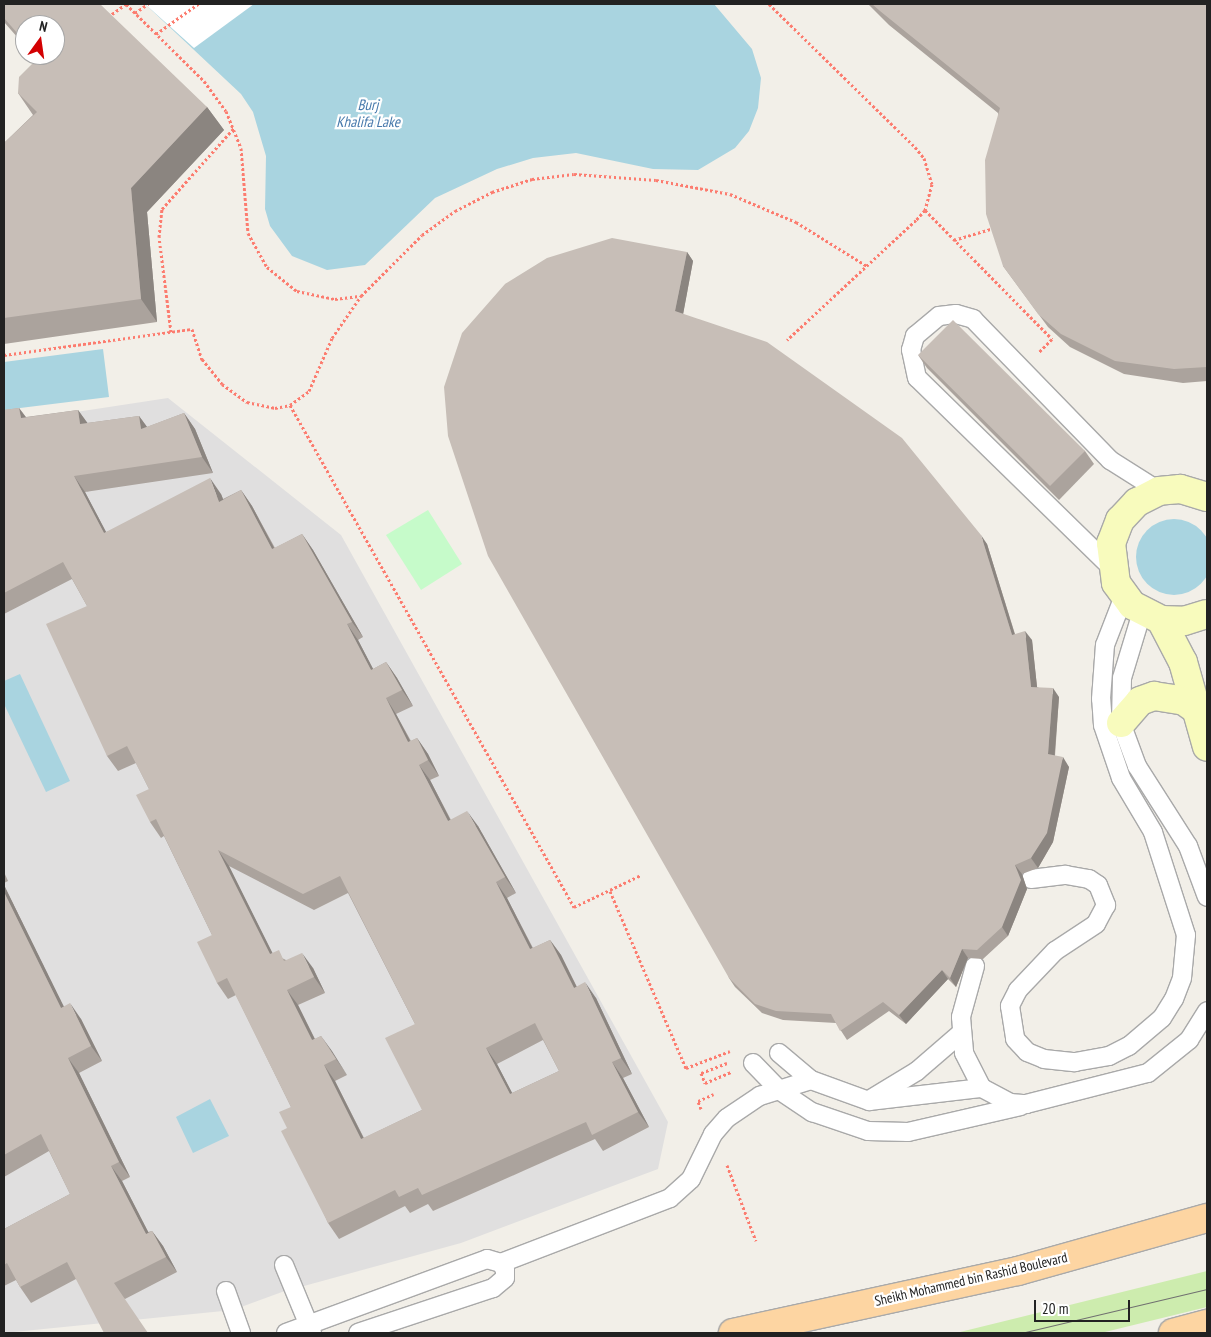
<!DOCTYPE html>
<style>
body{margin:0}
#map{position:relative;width:1211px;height:1337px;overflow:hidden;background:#f2efe8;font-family:"PT Sans Narrow",sans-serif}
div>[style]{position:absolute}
.residential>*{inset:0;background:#e0dfdf}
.grass>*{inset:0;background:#cdecae}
.park>*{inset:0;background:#c6fbca}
.water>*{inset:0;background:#a9d4e0}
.round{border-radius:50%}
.pier>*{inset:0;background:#fff}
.path>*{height:3px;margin-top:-1.5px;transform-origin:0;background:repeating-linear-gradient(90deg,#fc7c6f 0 2.5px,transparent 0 5px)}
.roads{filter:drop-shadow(1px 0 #a9a9a9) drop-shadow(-1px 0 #a9a9a9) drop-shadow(0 1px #a9a9a9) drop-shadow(0 -1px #a9a9a9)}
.lane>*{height:18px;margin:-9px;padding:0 9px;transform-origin:9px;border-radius:9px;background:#fff}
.secondary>*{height:28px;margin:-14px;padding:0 14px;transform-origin:14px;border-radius:14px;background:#f8fbbd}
.primary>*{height:28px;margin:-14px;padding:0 14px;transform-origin:14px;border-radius:14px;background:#fdd5a2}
.tram>*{height:1px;margin:-0.5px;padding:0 0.5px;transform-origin:0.5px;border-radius:0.5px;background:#707070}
.wall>*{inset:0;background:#aba39d}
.shaded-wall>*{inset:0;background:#8b8580}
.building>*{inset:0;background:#c7beb7}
span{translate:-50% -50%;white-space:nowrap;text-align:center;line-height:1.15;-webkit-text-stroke:4.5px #fff;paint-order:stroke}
.street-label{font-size:14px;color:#222}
.water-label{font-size:15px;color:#487aac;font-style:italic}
.frame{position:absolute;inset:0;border:5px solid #222;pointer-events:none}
.north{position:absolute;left:15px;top:15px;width:50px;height:50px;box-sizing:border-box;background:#fff;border:1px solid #a7a7a7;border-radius:50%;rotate:14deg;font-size:14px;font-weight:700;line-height:20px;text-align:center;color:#222}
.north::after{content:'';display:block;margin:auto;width:18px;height:22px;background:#d30002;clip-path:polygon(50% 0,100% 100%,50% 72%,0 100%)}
.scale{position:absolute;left:1034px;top:1300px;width:96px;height:22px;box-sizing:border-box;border:2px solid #222;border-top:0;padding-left:6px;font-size:15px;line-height:18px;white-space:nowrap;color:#222;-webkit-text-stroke:4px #fff;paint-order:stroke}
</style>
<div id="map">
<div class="residential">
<i style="clip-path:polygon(168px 398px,341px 535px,668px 1122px,658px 1169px,461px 1243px,282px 1292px,233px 1310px,4px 1333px,4px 423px)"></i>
</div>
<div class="grass">
<i style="clip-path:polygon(1207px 1271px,1207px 1307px,1101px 1333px,956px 1333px)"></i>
</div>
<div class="park">
<i style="clip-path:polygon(428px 510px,462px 564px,421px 590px,386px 535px)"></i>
</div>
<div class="water">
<i style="clip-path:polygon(145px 4px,714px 4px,752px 49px,761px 78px,758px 108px,749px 131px,735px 148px,698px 170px,653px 169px,576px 153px,533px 158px,497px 169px,435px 198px,365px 265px,327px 270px,292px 256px,270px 226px,265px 209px,266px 156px,253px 112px,241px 94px)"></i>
<i style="clip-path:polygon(103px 349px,109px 397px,4px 410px,4px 362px)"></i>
<i class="round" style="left:1136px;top:519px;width:76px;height:76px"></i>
<i style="clip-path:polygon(20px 674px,70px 781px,46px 792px,4px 704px,4px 681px)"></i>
<i style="clip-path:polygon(210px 1099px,229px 1136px,193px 1153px,176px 1117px)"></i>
</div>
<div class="pier">
<i style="clip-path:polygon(145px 4px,254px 4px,194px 48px)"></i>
</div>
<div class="path">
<i style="left:126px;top:4px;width:110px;rotate:44.6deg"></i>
<i style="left:204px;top:81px;width:37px;rotate:54deg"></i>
<i style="left:226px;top:111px;width:40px;rotate:68deg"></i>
<i style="left:241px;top:148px;width:85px;rotate:85.3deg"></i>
<i style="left:248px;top:233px;width:39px;rotate:61deg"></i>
<i style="left:267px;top:267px;width:38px;rotate:39deg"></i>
<i style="left:297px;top:291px;width:39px;rotate:12deg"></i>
<i style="left:335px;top:299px;width:26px;rotate:-7deg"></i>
<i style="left:361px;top:296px;width:86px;rotate:-45deg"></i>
<i style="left:422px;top:235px;width:41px;rotate:-36deg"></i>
<i style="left:455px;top:211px;width:42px;rotate:-27.2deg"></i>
<i style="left:492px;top:192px;width:42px;rotate:-18deg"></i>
<i style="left:532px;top:179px;width:42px;rotate:-6.8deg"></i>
<i style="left:574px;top:174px;width:82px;rotate:4.2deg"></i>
<i style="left:656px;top:180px;width:75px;rotate:10.7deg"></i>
<i style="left:730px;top:194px;width:72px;rotate:23deg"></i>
<i style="left:796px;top:222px;width:84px;rotate:31.8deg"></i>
<i style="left:769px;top:4px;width:204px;rotate:44.4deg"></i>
<i style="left:915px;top:147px;width:14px;rotate:51deg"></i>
<i style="left:924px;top:158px;width:27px;rotate:73deg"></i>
<i style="left:932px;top:184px;width:27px;rotate:105deg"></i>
<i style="left:925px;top:210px;width:13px;rotate:132deg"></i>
<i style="left:916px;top:220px;width:176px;rotate:137.1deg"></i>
<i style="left:135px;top:13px;width:16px;rotate:-35deg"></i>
<i style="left:108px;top:17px;width:22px;rotate:-36deg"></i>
<i style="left:156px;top:34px;width:52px;rotate:-35.5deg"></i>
<i style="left:925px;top:210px;width:181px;rotate:45.4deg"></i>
<i style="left:1052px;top:339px;width:18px;rotate:135deg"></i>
<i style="left:954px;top:240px;width:42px;rotate:-16.7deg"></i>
<i style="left:171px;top:332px;width:96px;rotate:-97.2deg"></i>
<i style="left:159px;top:237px;width:28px;rotate:-84deg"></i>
<i style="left:162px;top:209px;width:108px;rotate:-48.4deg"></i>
<i style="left:4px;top:355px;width:190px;rotate:-7.9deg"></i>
<i style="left:192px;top:329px;width:32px;rotate:72deg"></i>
<i style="left:202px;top:359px;width:32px;rotate:51deg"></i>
<i style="left:222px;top:384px;width:31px;rotate:36deg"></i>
<i style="left:247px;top:402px;width:29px;rotate:12deg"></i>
<i style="left:275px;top:408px;width:15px;rotate:-11deg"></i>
<i style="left:290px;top:405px;width:24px;rotate:-36deg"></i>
<i style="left:309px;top:391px;width:58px;rotate:-66.5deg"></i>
<i style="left:332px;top:338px;width:51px;rotate:-55.4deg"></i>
<i style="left:290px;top:405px;width:577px;rotate:60.5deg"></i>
<i style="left:574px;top:907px;width:74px;rotate:-25.5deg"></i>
<i style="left:610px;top:891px;width:193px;rotate:66.8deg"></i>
<i style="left:686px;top:1068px;width:47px;rotate:-21.1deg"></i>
<i style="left:727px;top:1063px;width:28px;rotate:159deg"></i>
<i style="left:701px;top:1073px;width:11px;rotate:68deg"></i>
<i style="left:705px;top:1083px;width:28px;rotate:-23deg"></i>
<i style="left:701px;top:1109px;width:9px;rotate:-111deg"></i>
<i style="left:698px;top:1101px;width:17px;rotate:-24deg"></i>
<i style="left:727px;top:1165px;width:81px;rotate:69.1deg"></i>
</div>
<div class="roads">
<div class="lane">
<i style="left:1112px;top:568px;width:272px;rotate:-135.7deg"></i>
<i style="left:917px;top:378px;width:29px;rotate:-102deg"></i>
<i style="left:911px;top:350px;width:15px;rotate:-74deg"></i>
<i style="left:915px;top:336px;width:31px;rotate:-40deg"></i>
<i style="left:939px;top:316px;width:17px;rotate:-7deg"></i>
<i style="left:956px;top:314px;width:18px;rotate:16deg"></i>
<i style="left:973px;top:319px;width:197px;rotate:45.8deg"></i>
<i style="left:1110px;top:460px;width:58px;rotate:32.3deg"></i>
<i style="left:1142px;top:612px;width:69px;rotate:106.9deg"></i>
<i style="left:1122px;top:678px;width:45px;rotate:91.3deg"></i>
<i style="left:1121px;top:723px;width:46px;rotate:69.6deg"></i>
<i style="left:1137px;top:766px;width:95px;rotate:57.5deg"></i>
<i style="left:1188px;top:846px;width:54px;rotate:69.6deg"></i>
<i style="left:1031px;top:879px;width:35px;rotate:-7deg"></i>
<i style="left:1066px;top:875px;width:23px;rotate:10deg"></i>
<i style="left:1089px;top:879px;width:11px;rotate:34deg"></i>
<i style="left:1098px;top:885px;width:22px;rotate:68deg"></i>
<i style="left:1106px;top:905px;width:21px;rotate:118deg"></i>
<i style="left:1096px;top:924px;width:49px;rotate:146.6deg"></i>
<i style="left:1055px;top:951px;width:54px;rotate:133.5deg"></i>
<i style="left:1018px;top:990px;width:18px;rotate:117deg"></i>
<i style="left:1010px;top:1006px;width:33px;rotate:81deg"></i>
<i style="left:1015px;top:1039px;width:18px;rotate:47deg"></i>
<i style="left:1027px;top:1052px;width:18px;rotate:22deg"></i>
<i style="left:1044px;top:1059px;width:31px;rotate:6deg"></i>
<i style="left:1075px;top:1062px;width:35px;rotate:-10deg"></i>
<i style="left:1109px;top:1056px;width:22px;rotate:-27deg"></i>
<i style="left:1129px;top:1046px;width:43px;rotate:-40.3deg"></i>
<i style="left:1162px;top:1018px;width:22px;rotate:-58deg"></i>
<i style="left:1174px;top:999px;width:22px;rotate:-69deg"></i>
<i style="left:1182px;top:978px;width:43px;rotate:-84.7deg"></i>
<i style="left:1186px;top:935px;width:108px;rotate:-107.8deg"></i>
<i style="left:1153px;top:832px;width:63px;rotate:-120.7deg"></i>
<i style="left:1121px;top:778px;width:56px;rotate:-108.8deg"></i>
<i style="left:1103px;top:725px;width:26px;rotate:-94deg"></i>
<i style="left:1101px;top:699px;width:54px;rotate:-85.8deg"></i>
<i style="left:1105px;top:645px;width:53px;rotate:-68.8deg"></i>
<i style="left:975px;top:966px;width:53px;rotate:105.4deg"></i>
<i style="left:961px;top:1017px;width:36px;rotate:85deg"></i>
<i style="left:964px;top:1053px;width:39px;rotate:63deg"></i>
<i style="left:982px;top:1088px;width:32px;rotate:28deg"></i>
<i style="left:1010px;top:1103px;width:16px;rotate:4deg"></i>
<i style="left:1026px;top:1104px;width:126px;rotate:-14.3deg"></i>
<i style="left:1148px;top:1073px;width:53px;rotate:-38.8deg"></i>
<i style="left:1189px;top:1040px;width:34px;rotate:-58deg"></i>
<i style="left:779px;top:1053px;width:42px;rotate:40.2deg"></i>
<i style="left:811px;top:1080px;width:62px;rotate:19.9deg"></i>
<i style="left:869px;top:1101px;width:114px;rotate:-6.6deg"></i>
<i style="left:753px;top:1063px;width:37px;rotate:46deg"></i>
<i style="left:779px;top:1090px;width:40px;rotate:34deg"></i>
<i style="left:812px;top:1112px;width:59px;rotate:18.7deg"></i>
<i style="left:868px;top:1131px;width:40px;rotate:1.4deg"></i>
<i style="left:908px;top:1132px;width:116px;rotate:-13deg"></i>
<i style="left:871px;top:1099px;width:54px;rotate:-31.3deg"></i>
<i style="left:917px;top:1071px;width:58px;rotate:-40.8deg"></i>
<i style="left:501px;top:1263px;width:181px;rotate:-21deg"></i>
<i style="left:670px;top:1198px;width:28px;rotate:-42deg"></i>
<i style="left:691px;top:1179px;width:50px;rotate:-63.9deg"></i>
<i style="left:713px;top:1134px;width:21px;rotate:-49deg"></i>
<i style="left:727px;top:1118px;width:40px;rotate:-34deg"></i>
<i style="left:760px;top:1096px;width:53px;rotate:-17.4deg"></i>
<i style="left:284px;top:1265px;width:74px;rotate:67.6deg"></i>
<i style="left:226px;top:1291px;width:45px;rotate:70.3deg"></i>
<i style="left:286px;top:1333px;width:214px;rotate:-20.2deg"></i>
<i style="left:487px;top:1259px;width:15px;rotate:16deg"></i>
<i style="left:501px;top:1263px;width:8px;rotate:60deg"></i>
<i style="left:505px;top:1270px;width:8px;rotate:90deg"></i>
<i style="left:505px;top:1278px;width:16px;rotate:140deg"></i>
<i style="left:493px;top:1288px;width:142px;rotate:161.6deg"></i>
</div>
<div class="secondary">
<i style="left:1207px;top:497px;width:28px;rotate:-163deg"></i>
<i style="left:1180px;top:489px;width:21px;rotate:175deg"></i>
<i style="left:1159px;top:491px;width:25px;rotate:153deg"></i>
<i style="left:1137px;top:502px;width:25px;rotate:133deg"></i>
<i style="left:1120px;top:520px;width:25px;rotate:111deg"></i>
<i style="left:1111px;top:543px;width:40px;rotate:82.9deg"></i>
<i style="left:1116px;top:583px;width:27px;rotate:54deg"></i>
<i style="left:1132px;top:605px;width:33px;rotate:27deg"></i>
<i style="left:1161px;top:620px;width:23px;rotate:2deg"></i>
<i style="left:1184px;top:621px;width:24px;rotate:-17deg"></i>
<i style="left:1161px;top:620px;width:47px;rotate:62.4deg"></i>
<i style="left:1183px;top:662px;width:88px;rotate:74.2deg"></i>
<i style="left:1121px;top:723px;width:29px;rotate:-49deg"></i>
<i style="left:1140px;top:701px;width:15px;rotate:-20deg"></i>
<i style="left:1154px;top:696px;width:30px;rotate:9deg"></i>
<i style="left:1184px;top:701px;width:16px;rotate:35deg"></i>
</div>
<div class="primary">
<i style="left:733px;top:1333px;width:292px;rotate:-12.3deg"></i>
<i style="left:1018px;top:1271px;width:196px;rotate:-15.7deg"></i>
<i style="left:1173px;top:1333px;width:35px;rotate:-15deg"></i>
</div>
</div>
<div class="tram">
<i style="left:1021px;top:1333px;width:191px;rotate:-13.3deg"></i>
</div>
<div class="wall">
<i style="clip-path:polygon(4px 4px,207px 107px,224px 130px,147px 212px,157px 322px,4px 344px,4px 143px,33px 115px,18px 93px,37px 59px,33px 55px,55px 55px,25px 25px,25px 46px,4px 22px)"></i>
<i style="clip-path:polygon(868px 4px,1207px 4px,1207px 381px,1183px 383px,1124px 374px,1070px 347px,1048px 327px,1003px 266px,998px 113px,889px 25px)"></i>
<i style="clip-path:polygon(687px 252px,693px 261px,683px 314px,987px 544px,1015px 634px,1032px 640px,1037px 687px,1059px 697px,1055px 756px,1069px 767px,1053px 842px,1038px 868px,1022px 874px,1027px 889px,1008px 936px,983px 959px,968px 958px,956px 987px,948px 979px,906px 1024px,889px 1011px,847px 1040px,836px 1023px,783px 1020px,762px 1013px,735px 987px,729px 978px,505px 284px)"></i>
<i style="clip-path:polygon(918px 355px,1085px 451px,1094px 464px,1059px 500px,927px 368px)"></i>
<i style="clip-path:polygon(evenodd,19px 408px,26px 417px,78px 410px,87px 423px,139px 416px,147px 427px,184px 413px,195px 429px,213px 473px,85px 492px,106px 532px,221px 494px,223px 499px,241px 490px,252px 506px,275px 548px,302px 534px,313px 550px,363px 637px,358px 640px,373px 669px,386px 662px,397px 678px,413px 706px,396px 714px,411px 741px,417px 738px,428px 754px,439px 776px,430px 780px,451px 820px,478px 826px,516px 893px,507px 898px,533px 948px,550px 940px,561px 955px,577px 987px,596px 998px,632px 1074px,623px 1078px,649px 1127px,603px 1151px,595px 1139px,433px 1211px,428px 1204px,410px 1213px,405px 1206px,339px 1239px,328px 1223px,287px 1128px,291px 1107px,236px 995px,228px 999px,217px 983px,212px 935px,164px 836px,161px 838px,150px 822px,149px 789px,136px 763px,118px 771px,107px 756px,87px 606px,72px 579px,4px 614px,4px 410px,19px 408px,229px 866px,314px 910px,348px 893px,415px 1024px,422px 1110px,364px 1138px,335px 1081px,347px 1075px,321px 1036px,315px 1039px,298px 1005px,325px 993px,313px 968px,286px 960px,272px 953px,229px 866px,19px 408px,543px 1040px,559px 1071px,512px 1093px,497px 1064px,543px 1040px)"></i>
<i style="clip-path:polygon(4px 872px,8px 881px,4px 883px)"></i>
<i style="clip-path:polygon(4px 885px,63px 1006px,81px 1019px,102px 1061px,79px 1073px,130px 1177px,122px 1181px,148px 1232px,152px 1231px,163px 1246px,177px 1272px,125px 1299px,76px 1279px,31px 1303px,20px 1287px,16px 1280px,4px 1286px,4px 1229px,70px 1194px,49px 1151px,4px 1177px)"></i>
</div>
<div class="shaded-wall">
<i style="clip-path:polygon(207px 107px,224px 130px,147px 212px,157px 322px,141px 299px,131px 188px)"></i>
<i style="clip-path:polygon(687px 252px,693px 261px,682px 320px,675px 311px)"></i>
<i style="clip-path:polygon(19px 408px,30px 423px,21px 418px)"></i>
<i style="clip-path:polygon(78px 410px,89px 425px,80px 424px)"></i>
<i style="clip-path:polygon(184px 413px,195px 429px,213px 473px,202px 457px)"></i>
<i style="clip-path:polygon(139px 416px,150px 431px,141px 429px)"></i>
<i style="clip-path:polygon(74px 476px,85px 492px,115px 549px,104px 533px)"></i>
<i style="clip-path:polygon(210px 478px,221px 494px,230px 517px,219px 502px)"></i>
<i style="clip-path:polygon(241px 490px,252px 506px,283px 565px,272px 549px)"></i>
<i style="clip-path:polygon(302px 534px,313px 550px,363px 637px,352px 622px)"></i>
<i style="clip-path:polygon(981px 535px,987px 544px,1018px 645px,1012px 635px)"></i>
<i style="clip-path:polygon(347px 624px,358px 640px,382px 686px,371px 670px)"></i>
<i style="clip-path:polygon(1025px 631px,1032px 640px,1038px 696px,1031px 687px)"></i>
<i style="clip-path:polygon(386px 662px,397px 678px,413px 706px,402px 690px)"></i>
<i style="clip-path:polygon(1053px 688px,1059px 697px,1054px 763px,1048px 754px)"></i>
<i style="clip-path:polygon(386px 698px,396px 714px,419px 758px,408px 742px)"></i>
<i style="clip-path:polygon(417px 738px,428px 754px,439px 776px,428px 760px)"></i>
<i style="clip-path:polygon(1063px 757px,1069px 767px,1053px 842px,1038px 868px,1031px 858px)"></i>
<i style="clip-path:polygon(419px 765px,430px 780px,459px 837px,448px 821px)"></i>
<i style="clip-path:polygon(467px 811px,478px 826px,516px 893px,505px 877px)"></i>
<i style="clip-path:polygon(218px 850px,229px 866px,281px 970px,270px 954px)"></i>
<i style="clip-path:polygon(1015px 865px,1022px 874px,1027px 889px,1008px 936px,1002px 927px)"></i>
<i style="clip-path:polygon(496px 882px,507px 898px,541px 965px,530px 949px)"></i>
<i style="clip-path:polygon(4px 885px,72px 1023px,61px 1008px,4px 892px)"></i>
<i style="clip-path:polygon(550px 940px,561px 955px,585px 1004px,574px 988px)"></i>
<i style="clip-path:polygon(962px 949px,968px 958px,956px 987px,950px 978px)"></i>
<i style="clip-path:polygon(302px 953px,313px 968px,325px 993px,314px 977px)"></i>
<i style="clip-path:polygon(942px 970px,948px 979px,906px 1024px,899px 1015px)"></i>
<i style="clip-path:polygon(585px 982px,596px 998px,632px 1074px,621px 1058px)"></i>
<i style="clip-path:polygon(287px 990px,298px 1005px,323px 1056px,312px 1040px)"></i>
<i style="clip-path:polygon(70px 1003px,81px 1019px,102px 1061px,91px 1046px)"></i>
<i style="clip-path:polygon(321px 1036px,332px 1051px,347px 1075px,336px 1059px)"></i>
<i style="clip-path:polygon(486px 1048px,497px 1064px,521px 1110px,510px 1094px)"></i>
<i style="clip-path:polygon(68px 1058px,79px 1073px,130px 1177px,119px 1162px)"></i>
<i style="clip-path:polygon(612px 1062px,623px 1078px,649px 1127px,638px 1112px)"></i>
<i style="clip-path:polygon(324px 1065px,335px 1081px,372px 1155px,361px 1139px)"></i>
<i style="clip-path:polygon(111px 1166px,122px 1181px,157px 1249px,146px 1234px)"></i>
<i style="clip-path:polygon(152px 1231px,163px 1246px,177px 1272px,166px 1257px)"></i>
</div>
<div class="building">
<i style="clip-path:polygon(4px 4px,100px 4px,207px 107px,131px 188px,141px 299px,4px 318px,4px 143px,37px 112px,18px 93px,19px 77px,39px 57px,37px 55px,55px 55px,55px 25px,25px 25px,25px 42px,4px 18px)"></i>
<i style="clip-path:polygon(872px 4px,1207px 4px,1207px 367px,1174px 369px,1115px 361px,1061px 334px,1038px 314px,1003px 266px,986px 214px,985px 160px,1000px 108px,880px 11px)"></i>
<i style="clip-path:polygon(612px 238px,687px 252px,675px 311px,767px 342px,902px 438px,981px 535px,1012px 635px,1025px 631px,1031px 687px,1053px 688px,1048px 754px,1063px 757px,1047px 833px,1031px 858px,1015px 865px,1021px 880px,1002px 927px,977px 950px,962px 949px,950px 978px,942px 970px,899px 1015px,883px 1002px,840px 1031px,831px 1014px,776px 1011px,755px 1004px,729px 978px,488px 556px,448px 436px,444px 387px,462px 333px,505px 284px,547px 258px)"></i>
<i style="clip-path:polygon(953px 320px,1085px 451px,1050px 486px,918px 355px)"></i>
<i style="clip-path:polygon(evenodd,19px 408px,21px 418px,78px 410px,80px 424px,139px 416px,141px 429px,184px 413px,202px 457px,74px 476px,104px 533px,210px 478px,219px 502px,241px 490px,272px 549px,302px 534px,352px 622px,347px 624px,371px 670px,386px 662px,402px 690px,386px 698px,408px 742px,417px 738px,428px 760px,419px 765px,448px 821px,467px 811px,505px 877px,496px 882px,530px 949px,550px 940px,574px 988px,585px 982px,621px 1058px,612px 1062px,638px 1112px,592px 1135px,586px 1122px,422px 1195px,418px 1188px,399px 1197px,395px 1190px,328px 1223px,281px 1131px,287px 1128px,279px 1112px,291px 1107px,227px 978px,217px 983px,197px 942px,212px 935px,156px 819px,150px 822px,136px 795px,149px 789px,127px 746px,107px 756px,46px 624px,87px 606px,63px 562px,4px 593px,4px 410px,19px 408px,218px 850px,303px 894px,340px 876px,415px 1024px,385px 1038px,422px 1110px,361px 1139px,324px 1065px,336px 1059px,321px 1036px,312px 1040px,287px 990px,314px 977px,302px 953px,284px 961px,279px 950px,270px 954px,218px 850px,19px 408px,535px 1023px,559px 1071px,510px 1094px,486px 1048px,535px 1023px)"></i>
<i style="clip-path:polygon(4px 892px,61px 1008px,70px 1003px,91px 1046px,68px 1058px,119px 1162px,111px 1166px,146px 1234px,152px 1231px,166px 1257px,114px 1283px,148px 1333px,104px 1333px,67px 1262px,20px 1287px,7px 1263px,4px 1265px,4px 1229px,70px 1194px,41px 1134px,4px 1155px)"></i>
</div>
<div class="street-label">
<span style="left:971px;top:1279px;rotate:-13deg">Sheikh Mohammed bin Rashid Boulevard</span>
</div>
<div class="water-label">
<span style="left:368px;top:113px">Burj<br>Khalifa Lake</span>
</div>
<div class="frame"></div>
<div class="north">N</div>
<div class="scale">20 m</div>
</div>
